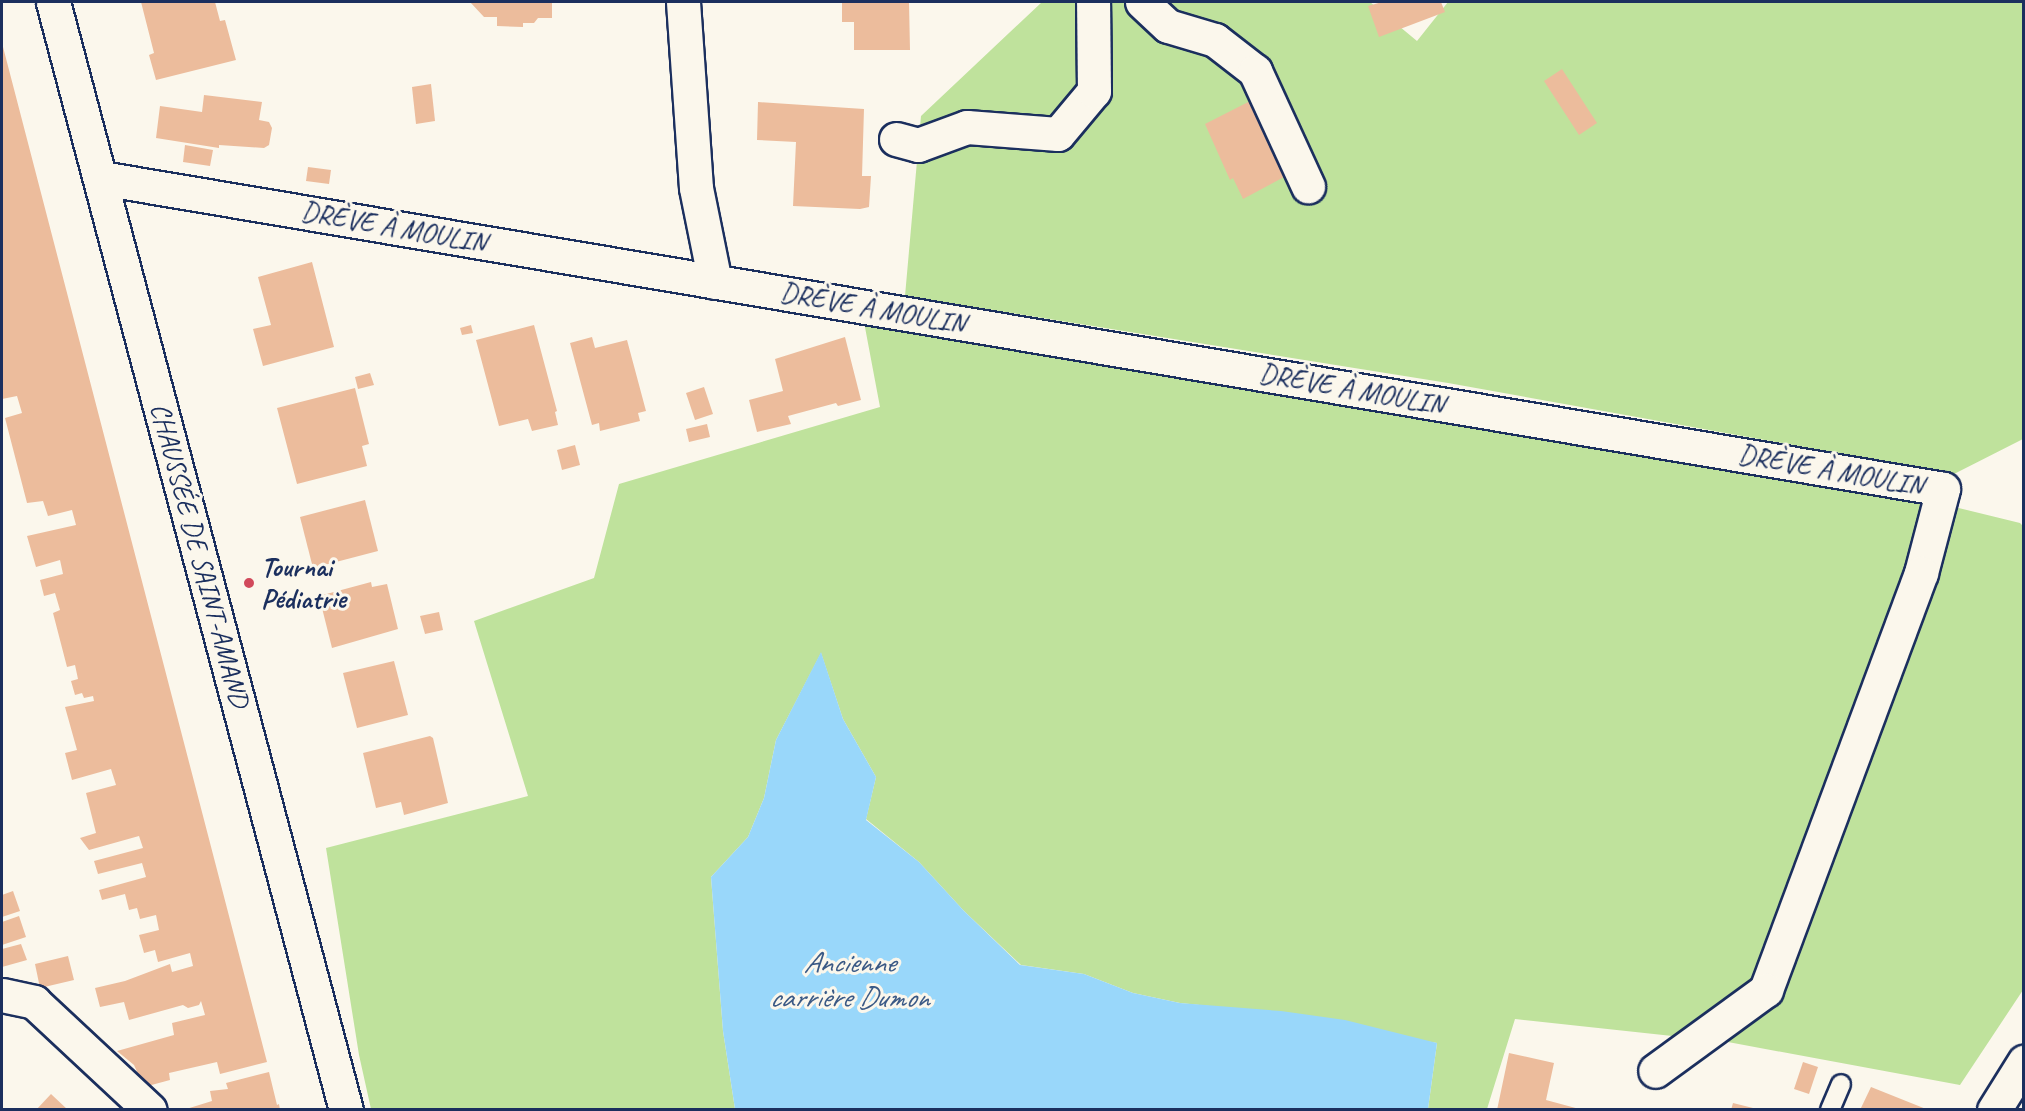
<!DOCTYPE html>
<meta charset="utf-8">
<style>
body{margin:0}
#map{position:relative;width:2025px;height:1111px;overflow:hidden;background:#fbf7ec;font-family:Caveat,sans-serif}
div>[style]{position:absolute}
.green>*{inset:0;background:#bfe29c}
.water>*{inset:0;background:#99d7fa}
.building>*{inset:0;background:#ecbc9c}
.roads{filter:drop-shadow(2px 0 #1b2f5e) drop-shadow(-2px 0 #1b2f5e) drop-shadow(0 2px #1b2f5e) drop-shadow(0 -2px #1b2f5e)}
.lane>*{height:18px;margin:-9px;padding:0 9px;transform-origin:9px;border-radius:9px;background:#fbf7ec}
.street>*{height:33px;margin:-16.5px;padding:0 16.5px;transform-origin:16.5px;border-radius:16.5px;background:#fbf7ec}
.primary>*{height:33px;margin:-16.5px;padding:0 16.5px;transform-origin:16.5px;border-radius:16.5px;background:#fbf7ec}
.dots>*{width:16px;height:16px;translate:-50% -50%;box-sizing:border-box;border:3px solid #fbf7ec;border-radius:50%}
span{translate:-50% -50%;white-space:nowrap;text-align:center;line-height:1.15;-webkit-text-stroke:6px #fbf7ec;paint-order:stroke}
.street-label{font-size:28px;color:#1b2f5e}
.poi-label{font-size:28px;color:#1b2f5e;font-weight:700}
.left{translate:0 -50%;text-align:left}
.water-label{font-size:30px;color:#3a5985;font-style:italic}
.frame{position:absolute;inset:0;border:3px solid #1b2f5e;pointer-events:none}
</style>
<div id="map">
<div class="green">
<i style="clip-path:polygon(1042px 2px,1370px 2px,1417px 41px,1448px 2px,2023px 2px,2023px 439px,1954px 474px,1448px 383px,905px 296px,921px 116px)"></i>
<i style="clip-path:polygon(864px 322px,1926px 500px,2020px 523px,2023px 526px,2023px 990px,1960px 1085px,1728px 1042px,1515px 1019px,1487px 1109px,1428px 1109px,1437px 1043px,1229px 1008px,1180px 1003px,1133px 993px,1084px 974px,1021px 965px,964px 911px,919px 862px,866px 819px,876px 777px,843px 719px,821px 653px,776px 740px,764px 798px,748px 837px,711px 877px,723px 1031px,735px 1109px,371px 1109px,359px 1055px,326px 848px,528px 796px,474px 621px,594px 578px,619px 484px,880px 407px)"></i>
</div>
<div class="water">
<i style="clip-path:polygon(821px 652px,843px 719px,876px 777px,866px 820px,919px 862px,964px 911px,1020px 965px,1084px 974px,1133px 993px,1180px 1003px,1281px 1011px,1345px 1020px,1437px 1043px,1428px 1109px,735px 1109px,723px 1031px,711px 877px,748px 837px,764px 798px,776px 740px)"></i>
</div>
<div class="building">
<i style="clip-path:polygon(141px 2px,215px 2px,220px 21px,225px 20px,236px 60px,156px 80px,149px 55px,154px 53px)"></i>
<i style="clip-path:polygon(470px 2px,552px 2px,552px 18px,538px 18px,534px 23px,523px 23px,523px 27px,497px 26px,497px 17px,484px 17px)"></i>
<i style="clip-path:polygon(842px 2px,909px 2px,910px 50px,854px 50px,854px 22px,842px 22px)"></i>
<i style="clip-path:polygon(1382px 2px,1441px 2px,1445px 12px,1379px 37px,1368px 6px)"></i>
<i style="clip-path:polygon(2px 43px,267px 1062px,220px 1074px,217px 1062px,169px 1073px,170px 1080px,144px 1087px,134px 1065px,117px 1051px,174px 1035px,172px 1023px,205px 1015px,201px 1001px,199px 1005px,188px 1008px,183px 1005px,129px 1020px,124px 1002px,100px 1007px,95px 988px,125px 981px,170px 964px,172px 972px,193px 966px,190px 953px,158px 962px,155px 950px,144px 953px,139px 935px,159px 930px,156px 915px,140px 919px,137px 908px,129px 910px,125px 894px,102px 900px,99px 890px,146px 877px,142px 863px,98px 874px,94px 861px,143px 848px,139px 836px,89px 850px,80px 838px,96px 833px,86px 793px,116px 785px,111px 769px,72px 780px,65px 753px,77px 750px,65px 707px,94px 701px,93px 696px,84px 698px,82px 693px,75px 695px,71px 681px,78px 679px,75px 665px,67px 667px,53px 613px,60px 610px,55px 593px,44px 596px,40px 580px,63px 574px,60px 560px,36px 567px,27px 536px,76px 525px,72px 510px,48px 516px,43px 501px,27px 503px,5px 418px,22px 413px,17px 396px,2px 399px)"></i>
<i style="clip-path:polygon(1562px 69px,1597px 123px,1579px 135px,1544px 81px)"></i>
<i style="clip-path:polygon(431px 84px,435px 121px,416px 124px,412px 87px)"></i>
<i style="clip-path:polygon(204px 95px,262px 102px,259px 120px,269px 122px,272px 128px,269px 145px,264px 148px,219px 145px,219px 148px,156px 138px,160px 106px,202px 112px)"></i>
<i style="clip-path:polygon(1262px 95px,1299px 169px,1243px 199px,1233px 178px,1230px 180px,1205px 124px)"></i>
<i style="clip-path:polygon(758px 102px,864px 109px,862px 176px,871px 176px,869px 207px,860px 209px,793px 206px,796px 142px,757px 140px)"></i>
<i style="clip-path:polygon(185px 145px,213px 150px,210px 166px,183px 162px)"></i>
<i style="clip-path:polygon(308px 167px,331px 170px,329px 184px,306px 181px)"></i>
<i style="clip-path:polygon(312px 262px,334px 347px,263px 366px,253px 329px,271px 325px,258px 277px)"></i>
<i style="clip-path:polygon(471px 325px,473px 333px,462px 335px,460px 328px)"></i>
<i style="clip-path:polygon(534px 325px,557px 411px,555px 412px,558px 425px,532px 431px,528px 419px,499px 426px,476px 340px)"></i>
<i style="clip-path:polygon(592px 337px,595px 348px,627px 340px,646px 411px,638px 413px,640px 421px,600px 431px,599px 423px,592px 425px,570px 343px)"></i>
<i style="clip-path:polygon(845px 337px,861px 400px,838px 406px,836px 403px,788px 416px,791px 424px,757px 432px,749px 400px,783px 391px,775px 359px)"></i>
<i style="clip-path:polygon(370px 373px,374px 385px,358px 389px,355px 377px)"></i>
<i style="clip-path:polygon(704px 387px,713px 414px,695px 420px,686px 393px)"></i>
<i style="clip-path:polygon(355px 388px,369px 444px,362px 446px,367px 466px,297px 484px,277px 408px)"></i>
<i style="clip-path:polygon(707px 424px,710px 437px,689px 442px,686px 429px)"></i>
<i style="clip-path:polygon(575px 445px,580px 465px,562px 470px,557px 450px)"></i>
<i style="clip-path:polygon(365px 500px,378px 551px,313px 568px,300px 517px)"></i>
<i style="clip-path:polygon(371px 582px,372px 587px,387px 584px,398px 629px,332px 648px,319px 596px)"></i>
<i style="clip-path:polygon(439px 612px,443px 630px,425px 634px,420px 616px)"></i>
<i style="clip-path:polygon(394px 661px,408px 715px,357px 728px,343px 673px)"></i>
<i style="clip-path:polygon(430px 736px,433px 738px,448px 803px,404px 815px,401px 802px,376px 808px,363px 753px)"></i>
<i style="clip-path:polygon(13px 891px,20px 911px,2px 917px,2px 895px)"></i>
<i style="clip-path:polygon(19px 916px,26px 937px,2px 945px,2px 922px)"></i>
<i style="clip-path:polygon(21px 944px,27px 960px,2px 967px,2px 949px)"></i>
<i style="clip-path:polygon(68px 956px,74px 980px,40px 988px,35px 964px)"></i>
<i style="clip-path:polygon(1509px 1053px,1554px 1063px,1546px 1100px,1583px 1110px,1497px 1110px)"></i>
<i style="clip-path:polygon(1803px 1062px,1818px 1067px,1809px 1094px,1794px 1089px)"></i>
<i style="clip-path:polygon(269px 1072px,277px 1105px,279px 1104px,280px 1110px,183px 1110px,212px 1101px,210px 1091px,228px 1089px,226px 1083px)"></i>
<i style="clip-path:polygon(1871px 1087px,1926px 1109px,1926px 1110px,1860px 1110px)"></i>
<i style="clip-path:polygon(51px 1094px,68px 1110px,36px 1110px)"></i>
<i style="clip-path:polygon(1733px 1103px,1757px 1109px,1757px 1110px,1731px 1110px)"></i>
</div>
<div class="roads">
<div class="lane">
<i style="left:1830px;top:1110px;width:28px;rotate:-67deg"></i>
</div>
<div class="street">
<i style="left:683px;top:2px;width:186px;rotate:86deg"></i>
<i style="left:696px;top:188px;width:96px;rotate:78.6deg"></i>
<i style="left:1142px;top:2px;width:35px;rotate:43deg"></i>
<i style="left:1168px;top:26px;width:49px;rotate:16.6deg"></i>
<i style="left:1215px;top:40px;width:51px;rotate:37.8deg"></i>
<i style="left:1255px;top:71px;width:127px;rotate:65.3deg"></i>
<i style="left:896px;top:139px;width:23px;rotate:15deg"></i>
<i style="left:918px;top:145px;width:52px;rotate:-20.2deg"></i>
<i style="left:967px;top:127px;width:91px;rotate:4.4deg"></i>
<i style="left:1058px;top:134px;width:56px;rotate:-50.1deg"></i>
<i style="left:1094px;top:91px;width:89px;rotate:-90.6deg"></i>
<i style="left:101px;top:178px;width:1868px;rotate:9.58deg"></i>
<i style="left:1943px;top:489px;width:87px;rotate:104.7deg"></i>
<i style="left:1921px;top:573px;width:445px;rotate:110.4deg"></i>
<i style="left:1766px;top:990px;width:137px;rotate:143.9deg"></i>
<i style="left:2px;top:995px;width:33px;rotate:12deg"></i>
<i style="left:34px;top:1002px;width:158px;rotate:43deg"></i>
<i style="left:1994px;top:1110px;width:57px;rotate:-58deg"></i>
</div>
<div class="primary">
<i style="left:53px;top:2px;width:1146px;rotate:75.19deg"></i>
</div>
</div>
<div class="dots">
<i style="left:249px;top:583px;background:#d1495b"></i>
</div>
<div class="street-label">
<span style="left:394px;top:227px;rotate:10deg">DRÈVE À MOULIN</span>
<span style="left:873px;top:308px;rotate:10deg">DRÈVE À MOULIN</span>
<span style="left:1352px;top:389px;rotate:10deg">DRÈVE À MOULIN</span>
<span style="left:1831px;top:470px;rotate:10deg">DRÈVE À MOULIN</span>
<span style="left:200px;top:555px;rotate:75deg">CHAUSSÉE DE SAINT-AMAND</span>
</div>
<div class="poi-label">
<span class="left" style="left:261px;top:583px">Tournai<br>Pédiatrie</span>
</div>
<div class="water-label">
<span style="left:849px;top:979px">Ancienne<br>carrière Dumon</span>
</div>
<div class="frame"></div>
</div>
